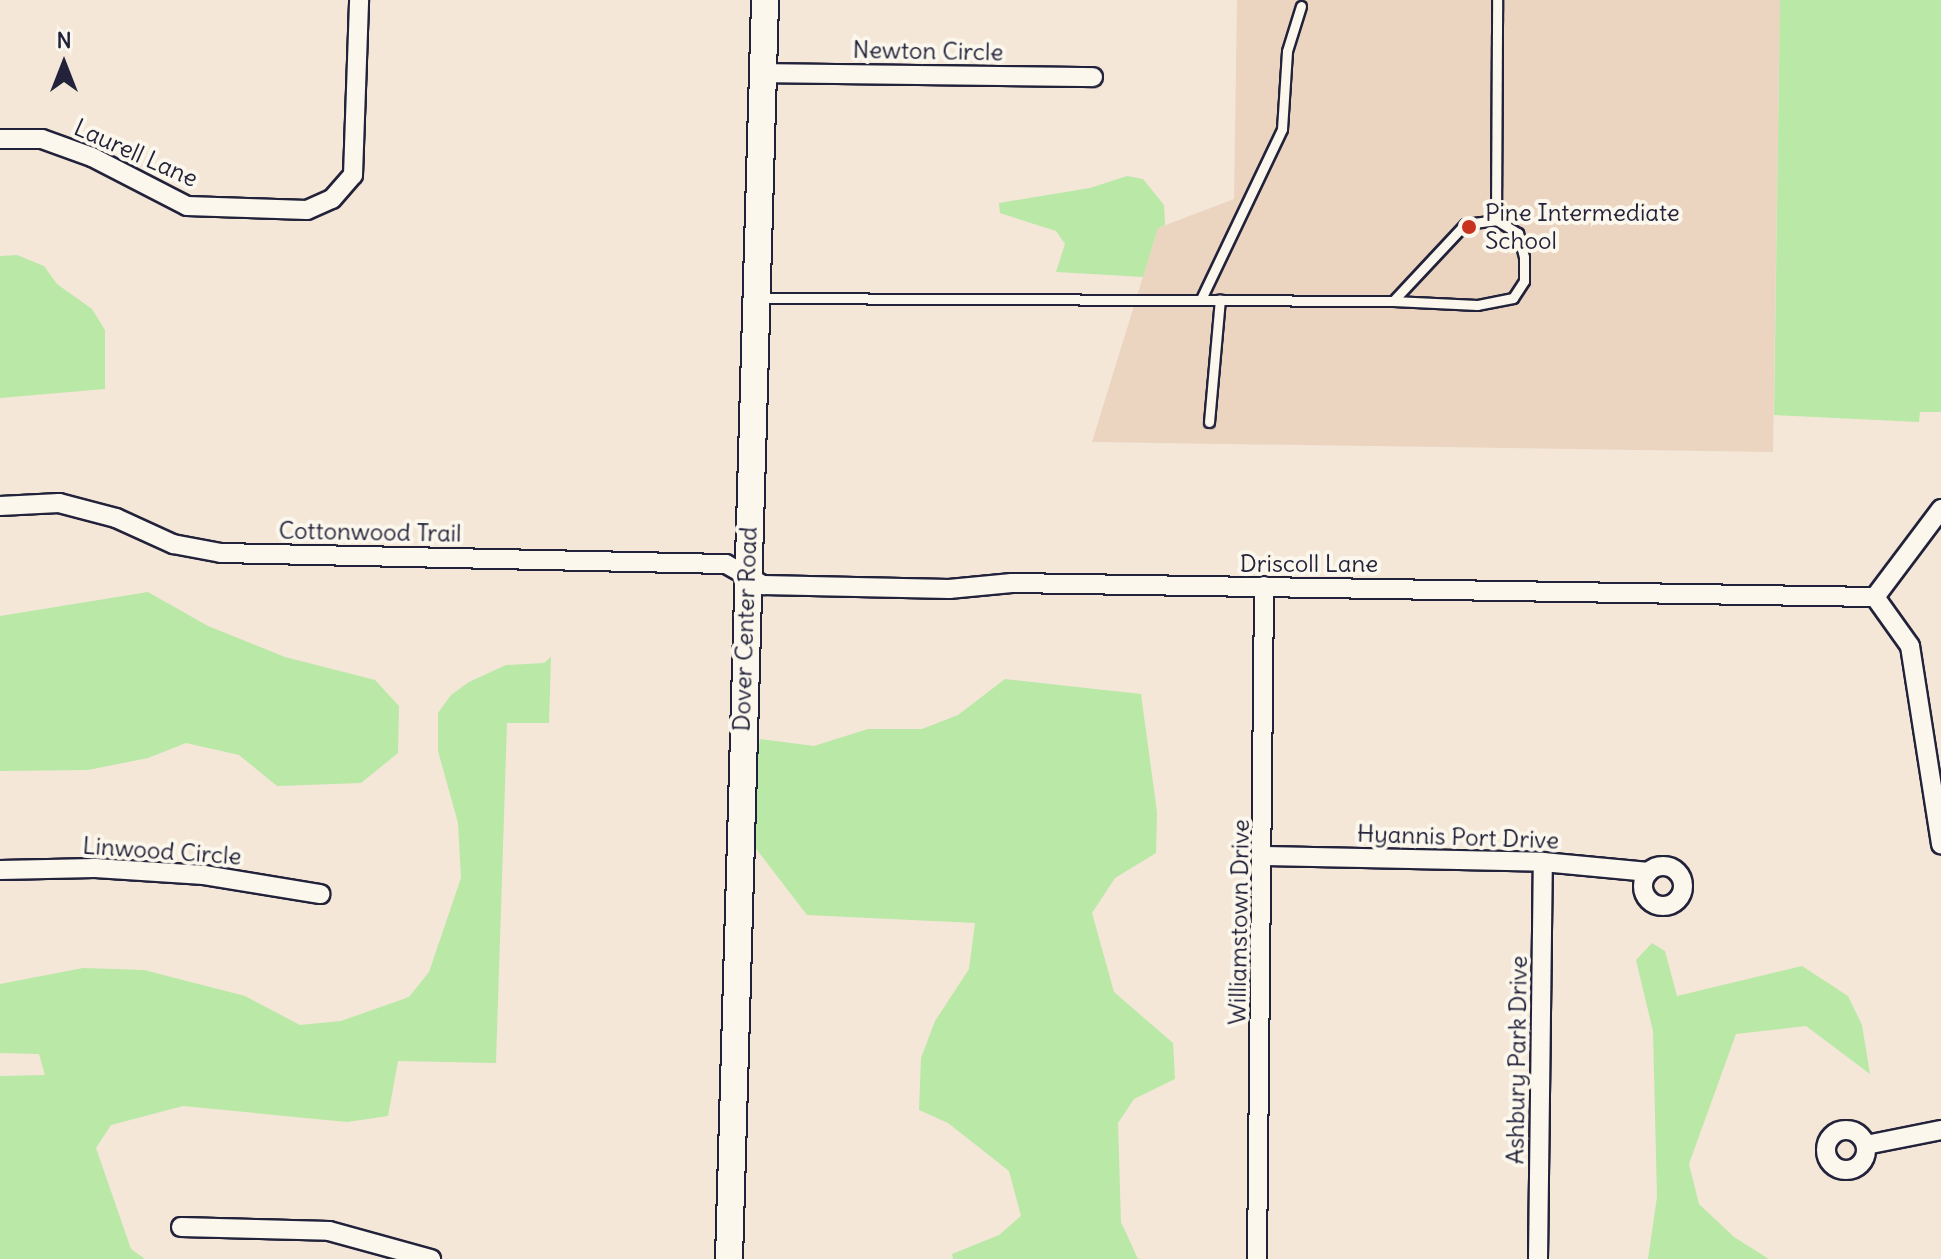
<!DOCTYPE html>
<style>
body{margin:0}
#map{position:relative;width:1941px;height:1259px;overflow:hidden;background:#f4e7d8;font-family:Delius,sans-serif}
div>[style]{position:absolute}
.built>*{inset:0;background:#ebd4c0}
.green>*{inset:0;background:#b9e8a7}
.roads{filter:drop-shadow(2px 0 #22223b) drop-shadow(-2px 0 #22223b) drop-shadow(0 2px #22223b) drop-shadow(0 -2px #22223b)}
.lane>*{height:9px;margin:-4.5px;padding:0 4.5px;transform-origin:4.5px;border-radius:4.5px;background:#fbf7ec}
.street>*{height:18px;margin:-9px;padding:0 9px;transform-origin:9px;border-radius:9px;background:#fbf7ec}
.street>.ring{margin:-9px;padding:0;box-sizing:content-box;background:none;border:18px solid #fbf7ec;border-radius:50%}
.secondary>*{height:26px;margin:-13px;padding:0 13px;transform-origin:13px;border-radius:13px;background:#fbf7ec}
.dots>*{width:22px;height:22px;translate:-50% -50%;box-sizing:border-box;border:4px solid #fbf7ec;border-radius:50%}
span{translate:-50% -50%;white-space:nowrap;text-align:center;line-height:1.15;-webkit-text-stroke:8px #fbf7ec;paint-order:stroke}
.street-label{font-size:24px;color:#22223b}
.poi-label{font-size:24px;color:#22223b}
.left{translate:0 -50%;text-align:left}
.north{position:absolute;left:24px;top:24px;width:80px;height:80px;-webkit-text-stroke:6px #fbf7ec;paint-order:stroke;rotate:0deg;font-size:22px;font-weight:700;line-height:32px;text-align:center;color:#22223b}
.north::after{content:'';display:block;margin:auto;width:28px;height:36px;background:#22223b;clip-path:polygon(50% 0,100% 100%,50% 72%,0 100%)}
</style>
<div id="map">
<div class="built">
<i style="clip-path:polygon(1237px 0,1780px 0,1773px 452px,1092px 442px,1158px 228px,1234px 199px)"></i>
</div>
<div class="green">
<i style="clip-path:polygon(1780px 0,1941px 0,1941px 412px,1920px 412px,1919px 422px,1774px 415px)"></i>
<i style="clip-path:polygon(1127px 176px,1143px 179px,1164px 205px,1165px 225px,1158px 228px,1143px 277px,1056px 272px,1065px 244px,1056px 231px,1000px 213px,999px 203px,1090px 188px)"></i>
<i style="clip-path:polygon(17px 255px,44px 266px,57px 284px,92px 309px,105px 330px,105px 389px,0 398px,0 256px)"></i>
<i style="clip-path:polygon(148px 592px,208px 626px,285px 657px,375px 680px,399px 706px,398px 753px,361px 783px,277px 786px,239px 755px,186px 743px,148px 758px,88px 770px,0 771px,0 616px)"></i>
<i style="clip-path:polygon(551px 657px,549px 723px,507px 723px,496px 1063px,398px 1061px,388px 1116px,347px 1122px,183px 1106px,111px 1125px,96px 1148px,131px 1249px,145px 1259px,0 1259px,0 1076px,45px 1075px,39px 1054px,0 1053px,0 984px,83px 968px,144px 970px,245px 996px,300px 1025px,341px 1021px,409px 997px,429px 972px,461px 878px,458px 823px,438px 751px,438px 713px,451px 695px,469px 682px,506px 665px,544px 663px)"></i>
<i style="clip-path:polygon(1005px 679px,1141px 694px,1157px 812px,1156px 853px,1115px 878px,1092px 913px,1114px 992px,1173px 1043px,1175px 1079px,1134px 1099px,1118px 1123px,1121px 1222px,1138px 1259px,953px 1259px,952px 1254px,999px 1235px,1021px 1216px,1009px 1171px,948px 1123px,919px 1110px,921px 1058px,935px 1021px,969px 969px,975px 923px,807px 915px,747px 837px,760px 739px,814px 746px,868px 729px,922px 729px,958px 715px)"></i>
<i style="clip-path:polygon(1652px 943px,1665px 951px,1677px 996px,1802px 966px,1848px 996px,1862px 1025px,1870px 1074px,1806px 1026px,1736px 1034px,1689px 1164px,1699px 1204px,1734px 1237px,1769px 1259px,1648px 1259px,1657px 1197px,1653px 1031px,1636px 960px)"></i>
</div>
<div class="roads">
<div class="lane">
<i style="left:1496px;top:220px;width:26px;rotate:31deg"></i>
<i style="left:1518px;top:233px;width:25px;rotate:76deg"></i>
<i style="left:1524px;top:257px;width:24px;rotate:90deg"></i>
<i style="left:1524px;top:281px;width:20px;rotate:123deg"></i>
<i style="left:1513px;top:298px;width:37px;rotate:169deg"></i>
<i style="left:1477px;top:305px;width:84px;rotate:-177.3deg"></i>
<i style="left:1393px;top:301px;width:105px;rotate:-46.9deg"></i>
<i style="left:1465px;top:224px;width:31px;rotate:-7deg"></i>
<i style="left:1496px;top:220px;width:220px;rotate:-89.7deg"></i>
<i style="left:759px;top:298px;width:634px;rotate:0.27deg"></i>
<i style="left:1201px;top:299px;width:188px;rotate:-64.5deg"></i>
<i style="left:1282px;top:129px;width:78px;rotate:-86.3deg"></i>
<i style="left:1287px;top:51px;width:47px;rotate:-72.7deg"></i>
<i style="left:1209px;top:422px;width:123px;rotate:-84.9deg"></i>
</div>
<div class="street">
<i style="left:763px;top:73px;width:330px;rotate:0.7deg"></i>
<i style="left:0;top:139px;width:42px"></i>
<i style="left:42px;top:139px;width:53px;rotate:19.8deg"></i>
<i style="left:92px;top:157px;width:107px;rotate:27.3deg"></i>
<i style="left:187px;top:206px;width:120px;rotate:1.9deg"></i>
<i style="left:307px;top:210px;width:27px;rotate:-24deg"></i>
<i style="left:332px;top:199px;width:32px;rotate:-49deg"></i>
<i style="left:353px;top:175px;width:175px;rotate:-88deg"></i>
<i style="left:0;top:506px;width:59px;rotate:-2.9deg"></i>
<i style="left:59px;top:503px;width:59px;rotate:14.7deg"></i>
<i style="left:116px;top:518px;width:63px;rotate:24.5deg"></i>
<i style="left:173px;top:544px;width:49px;rotate:10.6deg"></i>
<i style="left:221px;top:553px;width:505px;rotate:1.25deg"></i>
<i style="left:726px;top:564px;width:43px;rotate:29.6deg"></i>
<i style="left:763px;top:585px;width:186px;rotate:1.2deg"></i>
<i style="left:949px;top:589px;width:63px;rotate:-5.4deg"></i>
<i style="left:1012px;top:583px;width:863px;rotate:0.93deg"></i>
<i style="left:1875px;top:597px;width:60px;rotate:54.5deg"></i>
<i style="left:1910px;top:646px;width:201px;rotate:81.1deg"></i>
<i style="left:1875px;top:597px;width:110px;rotate:-53.1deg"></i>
<i style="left:1265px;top:856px;width:278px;rotate:1.2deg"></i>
<i style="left:1543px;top:862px;width:106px;rotate:5.4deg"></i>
<i class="ring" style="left:1643px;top:866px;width:22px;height:22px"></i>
<i style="left:0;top:870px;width:95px;rotate:-1.2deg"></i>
<i style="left:95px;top:868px;width:109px;rotate:3.7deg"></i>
<i style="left:204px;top:875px;width:118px;rotate:9.3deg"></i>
<i class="ring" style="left:1826px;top:1130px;width:22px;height:22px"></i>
<i style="left:1866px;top:1145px;width:76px;rotate:-11.3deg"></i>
<i style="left:181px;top:1227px;width:148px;rotate:1.5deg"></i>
<i style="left:329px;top:1231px;width:106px;rotate:15.4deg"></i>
<i style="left:1257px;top:1259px;width:673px;rotate:-89.4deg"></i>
<i style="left:1538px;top:1259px;width:397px;rotate:-89.3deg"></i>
</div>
<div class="secondary">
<i style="left:729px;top:1259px;width:1260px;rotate:-88.36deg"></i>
</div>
</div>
<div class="dots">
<i style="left:1469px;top:227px;background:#c8321e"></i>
</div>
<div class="street-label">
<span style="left:928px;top:51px;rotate:1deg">Newton Circle</span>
<span style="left:136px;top:153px;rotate:24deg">Laurell Lane</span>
<span style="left:370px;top:532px;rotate:1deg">Cottonwood Trail</span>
<span style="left:1309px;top:564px">Driscoll Lane</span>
<span style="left:745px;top:629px;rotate:-88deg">Dover Center Road</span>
<span style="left:1458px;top:837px;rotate:2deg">Hyannis Port Drive</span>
<span style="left:162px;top:851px;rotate:4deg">Linwood Circle</span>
<span style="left:1239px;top:922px;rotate:-89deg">Williamstown Drive</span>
<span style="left:1517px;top:1060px;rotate:-89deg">Ashbury Park Drive</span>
</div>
<div class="poi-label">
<span class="left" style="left:1485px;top:227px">Pine Intermediate<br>School</span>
</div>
<div class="north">N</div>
</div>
